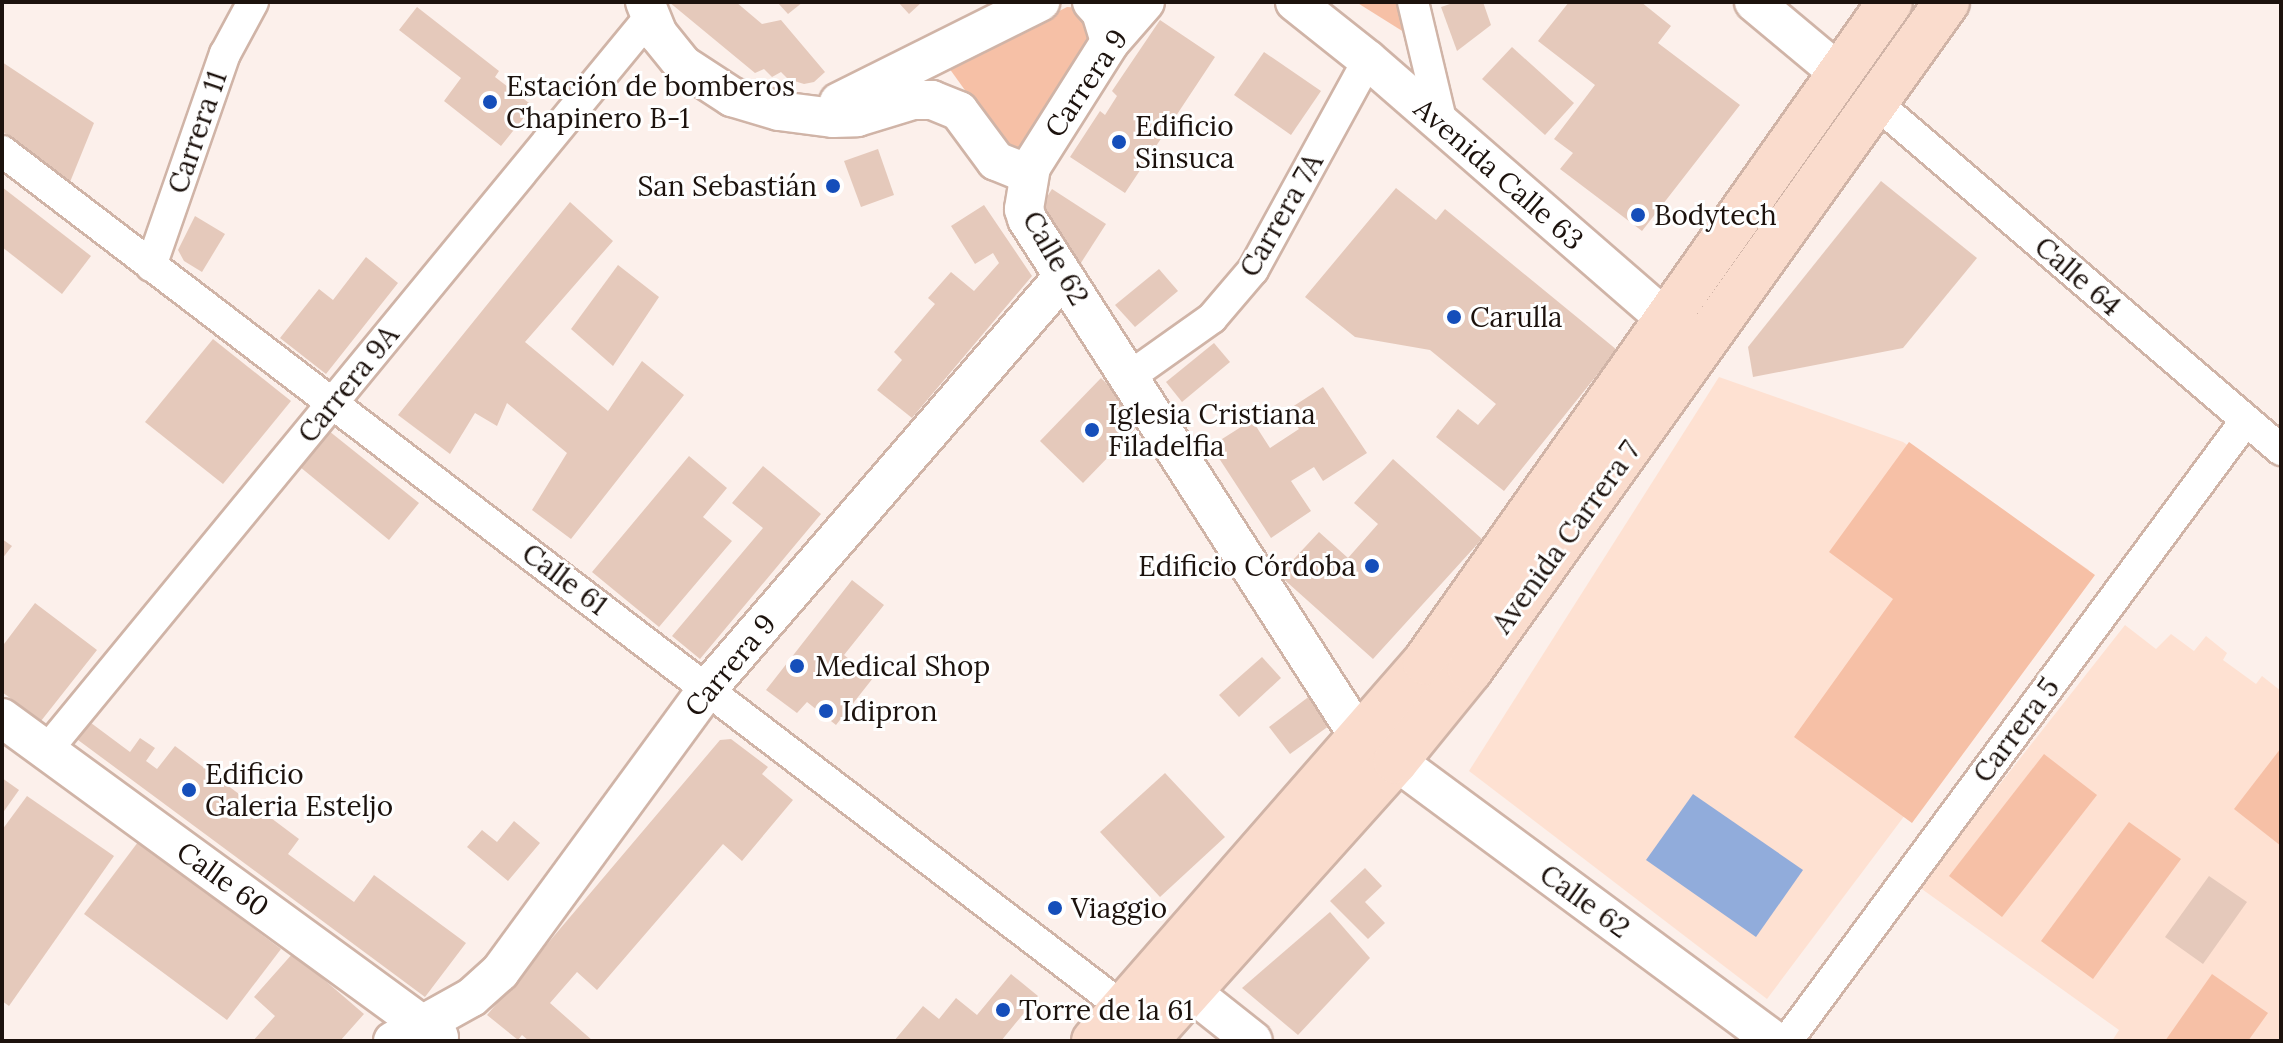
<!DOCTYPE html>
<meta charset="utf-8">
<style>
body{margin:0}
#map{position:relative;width:2283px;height:1043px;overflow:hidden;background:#fcf0eb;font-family:Lora,serif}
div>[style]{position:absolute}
.built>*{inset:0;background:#fee1d2}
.green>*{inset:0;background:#f6c0a6}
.water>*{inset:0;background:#91acdb}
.building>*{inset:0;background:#e5c9bb}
.roads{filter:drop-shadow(2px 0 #d0b4a7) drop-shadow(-2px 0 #d0b4a7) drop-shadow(0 2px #d0b4a7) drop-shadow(0 -2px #d0b4a7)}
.minor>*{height:30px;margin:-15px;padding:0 15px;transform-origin:15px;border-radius:15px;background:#fff}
.tertiary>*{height:38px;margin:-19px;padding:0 19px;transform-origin:19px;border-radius:19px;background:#fff}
.primary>*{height:44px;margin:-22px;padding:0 22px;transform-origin:22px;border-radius:22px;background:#fadccd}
.dots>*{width:22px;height:22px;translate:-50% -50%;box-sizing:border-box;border:4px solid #fff;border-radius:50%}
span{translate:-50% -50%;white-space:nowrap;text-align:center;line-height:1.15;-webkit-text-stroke:6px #fff;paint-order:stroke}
.street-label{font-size:28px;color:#1c120d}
.poi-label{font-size:28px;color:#1c120d}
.left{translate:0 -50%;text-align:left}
.right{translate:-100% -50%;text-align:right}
.frame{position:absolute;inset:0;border:4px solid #1c120d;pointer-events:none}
</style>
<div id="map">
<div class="built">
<i style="clip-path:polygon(1719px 377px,1903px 442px,2089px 570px,1767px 999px,1469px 771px)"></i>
<i style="clip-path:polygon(2125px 625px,2156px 649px,2171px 634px,2194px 651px,2206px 636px,2227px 653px,2223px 660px,2256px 684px,2262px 676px,2281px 691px,2281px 1041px,2112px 1041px,2119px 1030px,1919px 887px)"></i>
</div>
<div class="green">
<i style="clip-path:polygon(1356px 2px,1397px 2px,1407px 34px)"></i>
<i style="clip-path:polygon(1067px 7px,1087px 8px,1094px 37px,1013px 157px,949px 68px)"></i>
<i style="clip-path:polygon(1909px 442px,2095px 575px,1912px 823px,1794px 737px,1893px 599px,1829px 552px)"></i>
<i style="clip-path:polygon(2281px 748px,2281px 846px,2234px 809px)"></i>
<i style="clip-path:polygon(2044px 754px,2097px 795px,2002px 917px,1949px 876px)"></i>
<i style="clip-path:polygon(2129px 822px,2181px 859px,2093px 979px,2041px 941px)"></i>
<i style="clip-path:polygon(2212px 974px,2268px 1013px,2248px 1041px,2165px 1041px)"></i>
</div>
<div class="water">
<i style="clip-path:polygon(1693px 794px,1803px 870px,1756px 937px,1646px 860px)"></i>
</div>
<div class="building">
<i style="clip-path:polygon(669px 2px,736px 2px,762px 24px,781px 20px,825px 72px,814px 82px,804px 84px,788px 79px,781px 72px,772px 77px,764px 69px,755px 73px)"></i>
<i style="clip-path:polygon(777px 2px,803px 2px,788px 14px)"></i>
<i style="clip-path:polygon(898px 2px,922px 2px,909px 14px)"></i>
<i style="clip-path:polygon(1456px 2px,1483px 2px,1491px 25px,1457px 51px,1441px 7px)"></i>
<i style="clip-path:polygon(1569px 2px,1641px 2px,1671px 26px,1658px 43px,1740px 105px,1642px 231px,1560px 169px,1573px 153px,1554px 139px,1595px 85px,1538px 41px)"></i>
<i style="clip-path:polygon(417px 7px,499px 71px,495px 77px,533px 106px,501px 146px,444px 101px,461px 78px,399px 30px)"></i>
<i style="clip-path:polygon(1160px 20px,1215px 57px,1125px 193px,1070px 157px,1100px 111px,1105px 115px,1117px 96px,1112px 91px)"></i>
<i style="clip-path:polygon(1512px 47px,1574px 103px,1545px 135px,1482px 79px)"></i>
<i style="clip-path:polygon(1264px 52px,1321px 91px,1291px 135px,1234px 95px)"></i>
<i style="clip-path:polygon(2px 62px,94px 123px,70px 182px,2px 131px)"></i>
<i style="clip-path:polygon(878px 149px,894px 195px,861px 207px,844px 161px)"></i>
<i style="clip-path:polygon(1881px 181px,1977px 258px,1903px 348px,1753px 377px,1748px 347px)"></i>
<i style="clip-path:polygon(2px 187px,91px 256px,62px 294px,2px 247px)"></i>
<i style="clip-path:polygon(1396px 188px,1436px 220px,1445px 209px,1617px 350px,1504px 491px,1436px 437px,1458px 409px,1478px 425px,1496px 404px,1430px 350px,1355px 337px,1305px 297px)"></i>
<i style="clip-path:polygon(1052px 189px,1106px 224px,1077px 269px,1039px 209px)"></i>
<i style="clip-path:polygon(570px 202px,613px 241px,525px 342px,608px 411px,642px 361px,684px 395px,571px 539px,532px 510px,567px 453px,507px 403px,497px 426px,475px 413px,450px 454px,398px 415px)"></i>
<i style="clip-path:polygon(984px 205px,1032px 276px,912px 418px,877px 390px,902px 360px,894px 352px,935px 304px,928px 298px,951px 272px,974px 291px,999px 263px,993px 253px,975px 264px,951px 226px)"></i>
<i style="clip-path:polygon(195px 216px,225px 234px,202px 272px,184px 261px,178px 250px)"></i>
<i style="clip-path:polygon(366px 257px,398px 283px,326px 374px,280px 338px,319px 289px,333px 300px)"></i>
<i style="clip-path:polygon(618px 265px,659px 297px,613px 366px,571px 329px)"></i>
<i style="clip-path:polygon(1159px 269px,1178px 291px,1135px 327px,1115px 305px)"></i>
<i style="clip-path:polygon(213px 339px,291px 401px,223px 484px,145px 422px)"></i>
<i style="clip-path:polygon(1214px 343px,1230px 362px,1182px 402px,1166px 382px)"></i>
<i style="clip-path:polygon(1101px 378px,1144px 420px,1083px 483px,1040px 441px)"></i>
<i style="clip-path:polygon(1323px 387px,1367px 453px,1323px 481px,1314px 467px,1291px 481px,1311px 511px,1271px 538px,1211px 446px,1252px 420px,1270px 448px,1299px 429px,1286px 411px)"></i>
<i style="clip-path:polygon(324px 427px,419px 503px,389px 540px,294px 462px)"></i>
<i style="clip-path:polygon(689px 456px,727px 488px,703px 517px,732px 541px,659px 627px,592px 572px)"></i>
<i style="clip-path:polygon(1393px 459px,1482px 539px,1373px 659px,1279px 575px,1319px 532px,1348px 558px,1378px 524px,1354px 503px)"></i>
<i style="clip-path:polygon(763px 466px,821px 514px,700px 659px,672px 636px,763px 528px,732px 503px)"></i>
<i style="clip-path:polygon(2px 539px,12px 546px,2px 559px)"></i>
<i style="clip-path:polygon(852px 580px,884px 605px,844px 655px,873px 678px,836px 725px,807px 702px,797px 713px,766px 690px)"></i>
<i style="clip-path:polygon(35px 603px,97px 650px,41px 721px,2px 692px,2px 642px,4px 644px)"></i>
<i style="clip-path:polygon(1262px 657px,1281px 678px,1239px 717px,1219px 695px)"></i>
<i style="clip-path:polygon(1311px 695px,1333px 723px,1290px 754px,1269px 727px)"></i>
<i style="clip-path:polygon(87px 720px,130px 752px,140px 738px,155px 748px,146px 761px,157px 769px,175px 746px,299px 839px,288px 854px,354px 902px,374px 875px,466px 943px,425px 997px,74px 737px)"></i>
<i style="clip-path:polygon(731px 739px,768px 767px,762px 774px,793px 800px,742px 861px,723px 844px,597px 990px,577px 972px,550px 1003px,593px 1041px,529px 1041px,522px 1035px,518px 1040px,487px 1015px,720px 740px)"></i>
<i style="clip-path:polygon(1165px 773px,1225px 837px,1160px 897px,1100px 832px)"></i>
<i style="clip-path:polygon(2px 778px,19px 790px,2px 814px)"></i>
<i style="clip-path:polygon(27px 796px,114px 856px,9px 1006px,2px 1001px,2px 830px)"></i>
<i style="clip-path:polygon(514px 821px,540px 843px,508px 881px,467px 847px,482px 830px,497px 842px)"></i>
<i style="clip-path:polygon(138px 842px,281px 949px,227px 1020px,84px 914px)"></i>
<i style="clip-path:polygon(1365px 868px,1382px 886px,1365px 902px,1385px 923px,1368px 939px,1330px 901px)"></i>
<i style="clip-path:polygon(2209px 876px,2247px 902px,2203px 964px,2165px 937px)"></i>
<i style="clip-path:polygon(1330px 912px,1370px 958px,1298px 1035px,1242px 988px)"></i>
<i style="clip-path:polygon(293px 953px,364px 1014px,340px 1041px,253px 1041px,275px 1016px,254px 997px)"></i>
<i style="clip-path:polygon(1011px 974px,1038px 996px,1001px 1041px,894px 1041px,923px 1006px,939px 1019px,956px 998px,977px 1015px)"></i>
</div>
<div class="roads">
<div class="minor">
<i style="left:1413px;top:2px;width:125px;rotate:76.6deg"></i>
<i style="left:1875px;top:102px;width:535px;rotate:40.6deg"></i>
<i style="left:2px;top:151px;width:1413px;rotate:37.38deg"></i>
<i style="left:151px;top:266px;width:225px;rotate:-70.8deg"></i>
<i style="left:225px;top:54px;width:59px;rotate:-61.7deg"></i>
<i style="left:1129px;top:377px;width:102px;rotate:-35.4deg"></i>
<i style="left:1212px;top:318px;width:63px;rotate:-49.5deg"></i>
<i style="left:1253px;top:270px;width:239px;rotate:-61.3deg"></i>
<i style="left:47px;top:750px;width:948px;rotate:-50.57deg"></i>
<i style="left:1787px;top:1041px;width:772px;rotate:-53.53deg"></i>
</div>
<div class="tertiary">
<i style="left:645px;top:2px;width:35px;rotate:68deg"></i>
<i style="left:658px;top:34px;width:40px;rotate:51deg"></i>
<i style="left:683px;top:65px;width:59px;rotate:33.1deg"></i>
<i style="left:732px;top:97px;width:49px;rotate:16.6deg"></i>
<i style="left:779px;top:111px;width:54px;rotate:7.4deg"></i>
<i style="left:833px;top:118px;width:24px;rotate:-2deg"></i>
<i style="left:857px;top:117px;width:59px;rotate:-16.9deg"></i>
<i style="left:913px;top:100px;width:19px"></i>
<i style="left:932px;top:100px;width:29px;rotate:22deg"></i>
<i style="left:959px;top:111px;width:62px;rotate:53.5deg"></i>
<i style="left:996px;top:161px;width:24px;rotate:22deg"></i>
<i style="left:1018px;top:170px;width:13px;rotate:-13deg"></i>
<i style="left:1092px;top:2px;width:13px;rotate:48deg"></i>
<i style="left:1101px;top:12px;width:31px;rotate:73deg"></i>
<i style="left:1145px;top:2px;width:53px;rotate:131.2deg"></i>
<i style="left:1110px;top:42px;width:148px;rotate:122.3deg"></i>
<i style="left:1031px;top:167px;width:43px;rotate:99.5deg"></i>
<i style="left:1024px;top:209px;width:10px;rotate:73deg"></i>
<i style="left:1027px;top:219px;width:617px;rotate:57.32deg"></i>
<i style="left:1295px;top:2px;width:93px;rotate:38.5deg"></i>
<i style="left:1368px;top:60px;width:425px;rotate:41deg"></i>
<i style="left:1754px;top:2px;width:112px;rotate:39.9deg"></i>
<i style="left:839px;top:102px;width:225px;rotate:-26.5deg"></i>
<i style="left:2px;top:718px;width:541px;rotate:36.13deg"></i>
<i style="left:1396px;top:761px;width:470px;rotate:36.5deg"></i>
<i style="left:1190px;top:991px;width:80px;rotate:38.4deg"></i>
<i style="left:393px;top:1041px;width:90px;rotate:-29.1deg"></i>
<i style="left:472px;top:997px;width:38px;rotate:-42deg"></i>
<i style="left:500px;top:972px;width:352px;rotate:-53.8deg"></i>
<i style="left:708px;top:688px;width:544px;rotate:-49.17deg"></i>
</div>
<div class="primary">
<i style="left:1094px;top:1041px;width:503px;rotate:-48.87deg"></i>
<i style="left:1425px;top:662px;width:807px;rotate:-54.83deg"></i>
<i style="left:1145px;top:1041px;width:376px;rotate:-48.1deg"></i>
<i style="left:1396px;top:761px;width:117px;rotate:-50.9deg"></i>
<i style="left:1470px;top:670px;width:821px;rotate:-54.47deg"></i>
</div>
</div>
<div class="dots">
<i style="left:490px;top:102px;background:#154eba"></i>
<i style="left:1119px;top:142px;background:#154eba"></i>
<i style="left:833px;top:186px;background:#154eba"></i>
<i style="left:1638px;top:215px;background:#154eba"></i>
<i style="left:1454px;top:317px;background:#154eba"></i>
<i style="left:1092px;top:430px;background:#154eba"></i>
<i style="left:1372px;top:566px;background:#154eba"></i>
<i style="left:797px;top:666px;background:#154eba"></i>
<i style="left:826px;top:711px;background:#154eba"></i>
<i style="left:189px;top:790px;background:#154eba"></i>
<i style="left:1055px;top:908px;background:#154eba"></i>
<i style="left:1003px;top:1010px;background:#154eba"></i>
</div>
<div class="street-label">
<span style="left:1086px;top:83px;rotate:-56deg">Carrera 9</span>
<span style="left:197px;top:132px;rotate:-71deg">Carrera 11</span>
<span style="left:1499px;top:174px;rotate:41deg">Avenida Calle 63</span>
<span style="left:1281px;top:215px;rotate:-60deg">Carrera 7A</span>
<span style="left:1056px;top:258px;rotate:60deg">Calle 62</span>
<span style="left:2078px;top:276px;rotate:41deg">Calle 64</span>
<span style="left:348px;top:384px;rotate:-51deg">Carrera 9A</span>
<span style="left:1566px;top:537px;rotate:-54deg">Avenida Carrera 7</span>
<span style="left:565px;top:579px;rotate:37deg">Calle 61</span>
<span style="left:730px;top:665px;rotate:-50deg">Carrera 9</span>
<span style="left:2016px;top:730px;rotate:-53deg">Carrera 5</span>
<span style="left:223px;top:879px;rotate:36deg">Calle 60</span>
<span style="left:1585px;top:901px;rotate:36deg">Calle 62</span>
</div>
<div class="poi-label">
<span class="left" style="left:506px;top:102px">Estación de bomberos<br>Chapinero B-1</span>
<span class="left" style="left:1135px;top:142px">Edificio<br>Sinsuca</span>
<span class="right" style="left:817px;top:186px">San Sebastián</span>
<span class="left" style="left:1654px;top:215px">Bodytech</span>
<span class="left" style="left:1470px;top:317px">Carulla</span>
<span class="left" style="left:1108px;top:430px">Iglesia Cristiana<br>Filadelfia</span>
<span class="right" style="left:1356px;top:566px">Edificio Córdoba</span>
<span class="left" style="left:815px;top:666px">Medical Shop</span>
<span class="left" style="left:842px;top:711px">Idipron</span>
<span class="left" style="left:205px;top:790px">Edificio<br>Galeria Esteljo</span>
<span class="left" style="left:1071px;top:908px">Viaggio</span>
<span class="left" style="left:1019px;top:1010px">Torre de la 61</span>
</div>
<div class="frame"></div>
</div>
